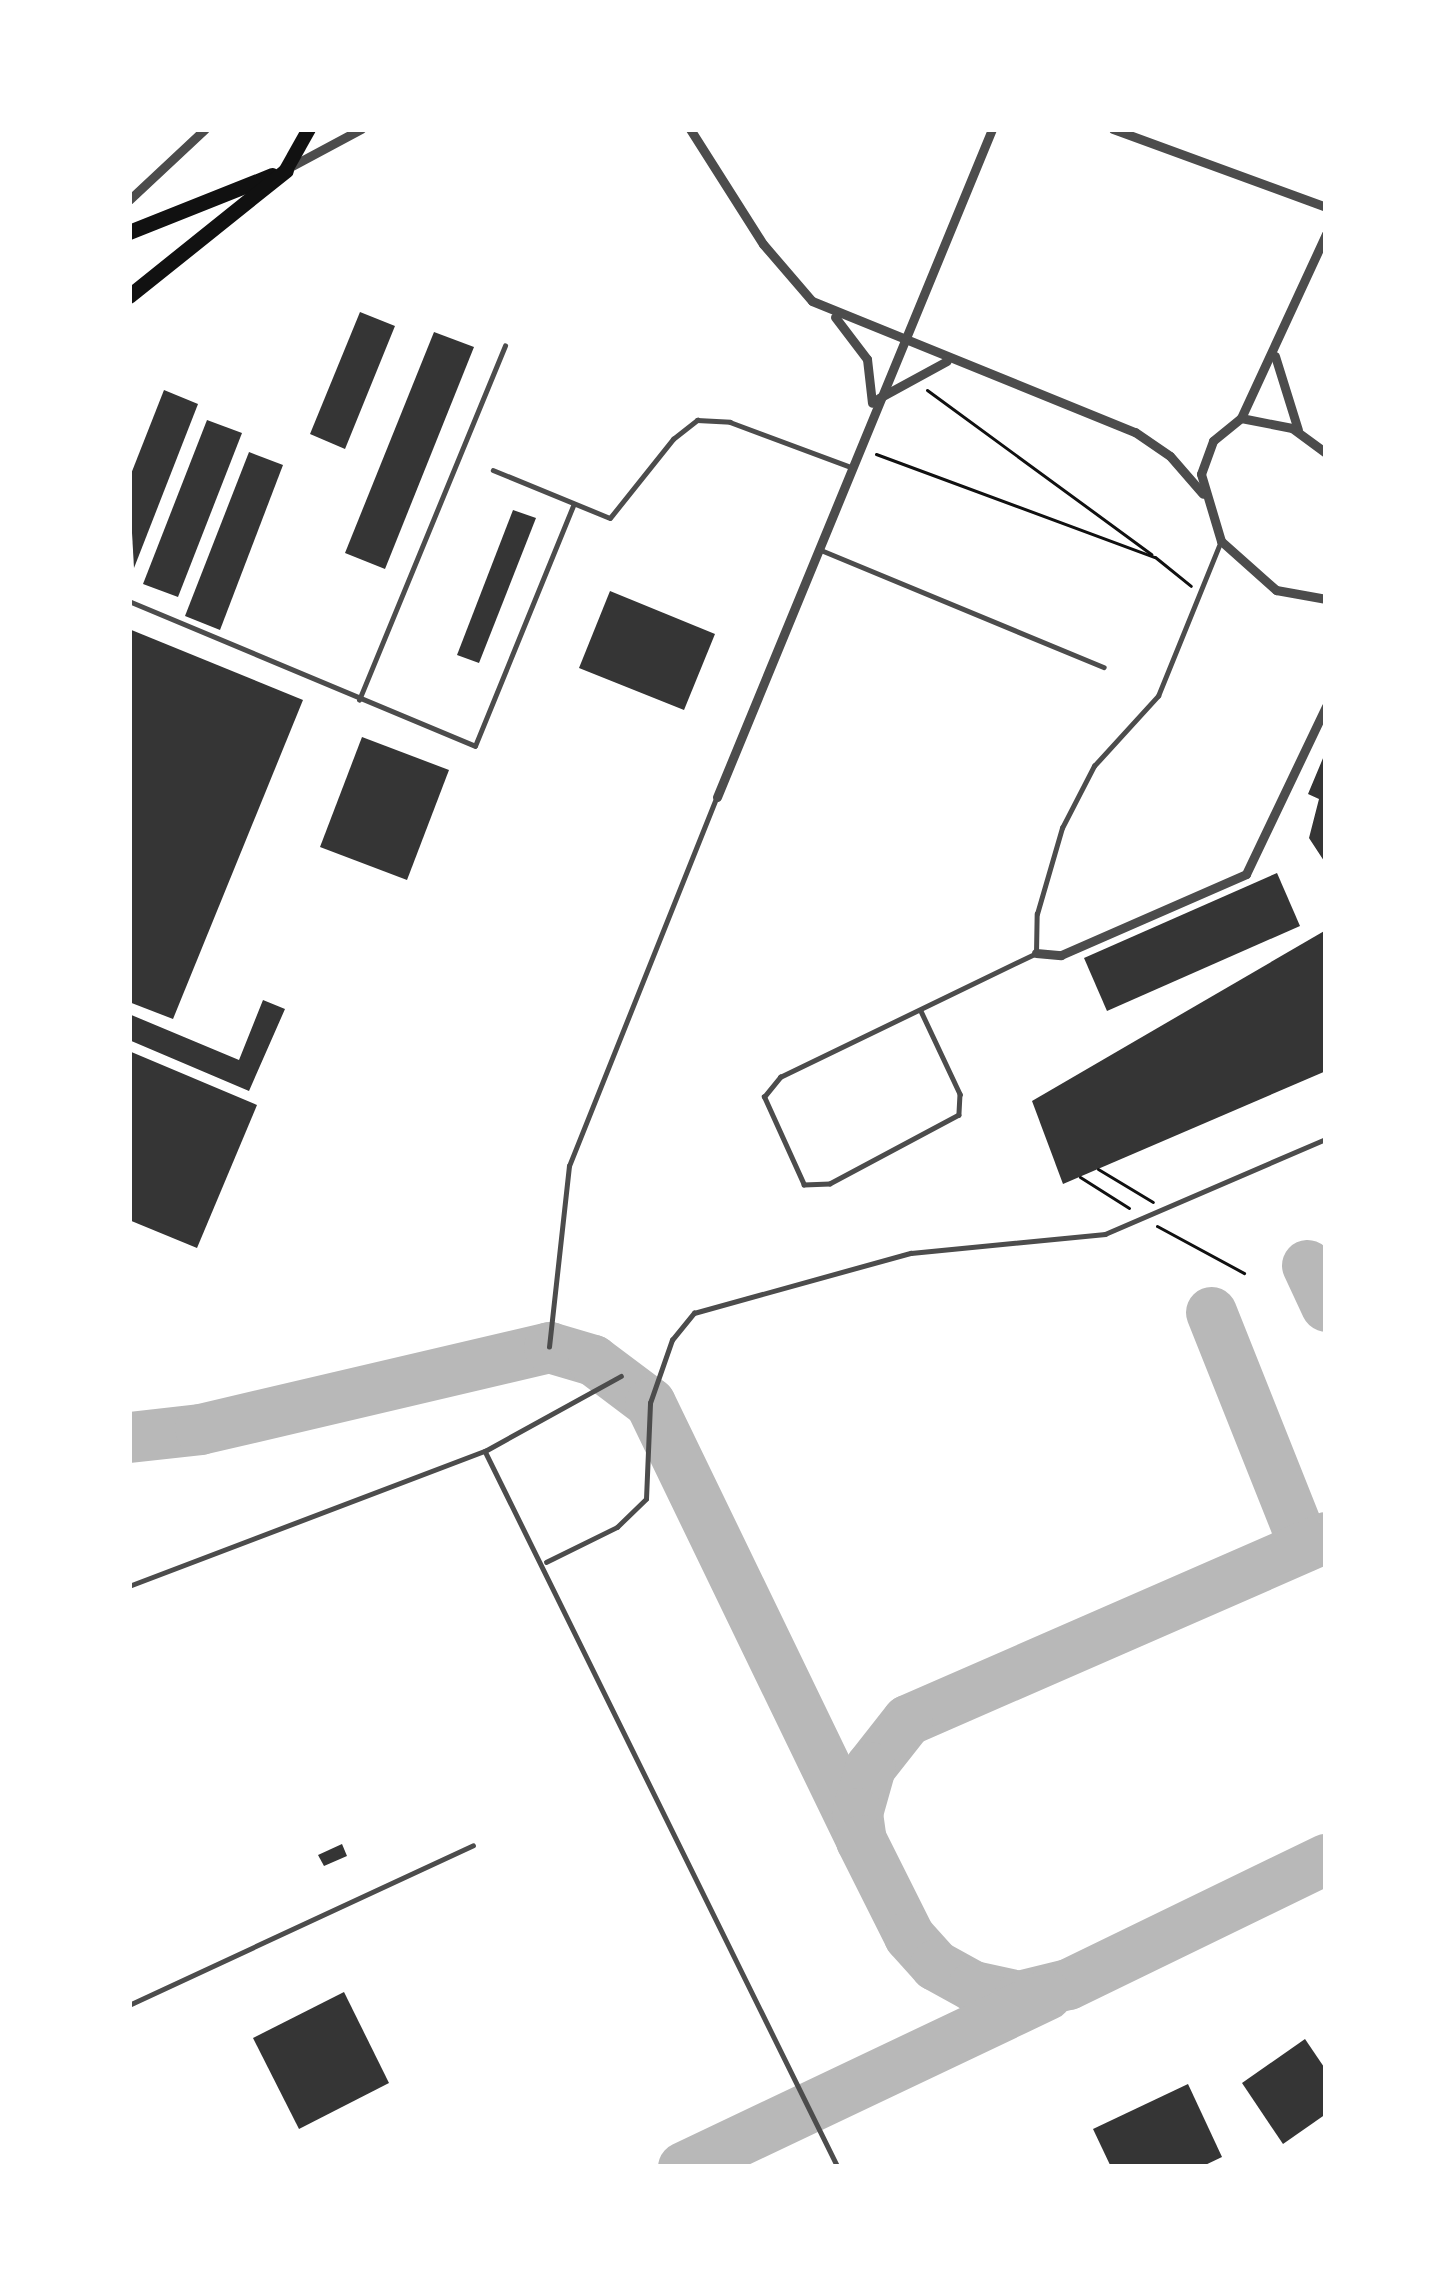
<!DOCTYPE html>
<style>
body{margin:0}
#map{position:relative;width:1455px;height:2296px;overflow:hidden;background:#fff;font-family:"Fira Sans",sans-serif}
div>[style]{position:absolute}
.taxiway>*{height:51px;margin:-25.5px;padding:0 25.5px;transform-origin:25.5px;border-radius:25.5px;background:#b8b8b8}
.building>*{inset:0;background:#353535}
.path>*{height:3px;margin:-1.5px;padding:0 1.5px;transform-origin:1.5px;border-radius:1.5px;background:#111}
.service>*{height:4.5px;margin:-2.25px;padding:0 2.25px;transform-origin:2.25px;border-radius:2.25px;background:#4c4c4c}
.minor>*{height:9px;margin:-4.5px;padding:0 4.5px;transform-origin:4.5px;border-radius:4.5px;background:#4c4c4c}
.secondary>*{height:14px;margin:-7px;padding:0 7px;transform-origin:7px;border-radius:7px;background:#111}
.primary>*{height:15px;margin:-7.5px;padding:0 7.5px;transform-origin:7.5px;border-radius:7.5px;background:#111}
span{translate:-50% -50%;white-space:nowrap;text-align:center;line-height:1.15;-webkit-text-stroke:10px #fff;paint-order:stroke}
.frame{position:absolute;inset:0;border:132px solid #fff;pointer-events:none}
</style>
<div id="map">
<div class="taxiway">
<i style="left:1307px;top:1265px;width:45px;rotate:65.1deg"></i>
<i style="left:1211px;top:1312px;width:252px;rotate:68.3deg"></i>
<i style="left:129px;top:1437px;width:71px;rotate:-6.4deg"></i>
<i style="left:200px;top:1429px;width:359px;rotate:-13.2deg"></i>
<i style="left:549px;top:1347px;width:46px;rotate:16.5deg"></i>
<i style="left:593px;top:1360px;width:71px;rotate:37deg"></i>
<i style="left:650px;top:1403px;width:479px;rotate:64.2deg"></i>
<i style="left:1326px;top:1537px;width:457px;rotate:156.4deg"></i>
<i style="left:907px;top:1720px;width:60px;rotate:128.2deg"></i>
<i style="left:870px;top:1767px;width:48px;rotate:105.8deg"></i>
<i style="left:857px;top:1813px;width:27px;rotate:82deg"></i>
<i style="left:861px;top:1840px;width:107px;rotate:63.4deg"></i>
<i style="left:909px;top:1936px;width:39px;rotate:48deg"></i>
<i style="left:935px;top:1965px;width:43px;rotate:28.9deg"></i>
<i style="left:973px;top:1986px;width:47px;rotate:12.3deg"></i>
<i style="left:1019px;top:1996px;width:50px;rotate:-13.8deg"></i>
<i style="left:1068px;top:1984px;width:287px;rotate:-25.9deg"></i>
<i style="left:683px;top:2167px;width:402px;rotate:-25.4deg"></i>
</div>
<div class="building">
<i style="clip-path:polygon(360px 312px,395px 326px,345px 449px,310px 434px)"></i>
<i style="clip-path:polygon(434px 332px,474px 347px,385px 569px,345px 553px)"></i>
<i style="clip-path:polygon(164px 390px,198px 404px,134px 568px,129px 479px)"></i>
<i style="clip-path:polygon(207px 420px,242px 433px,178px 597px,143px 584px)"></i>
<i style="clip-path:polygon(249px 452px,283px 465px,220px 630px,185px 616px)"></i>
<i style="clip-path:polygon(513px 510px,536px 518px,479px 663px,457px 655px)"></i>
<i style="clip-path:polygon(610px 591px,715px 634px,684px 710px,579px 668px)"></i>
<i style="clip-path:polygon(129px 629px,303px 700px,173px 1019px,129px 1002px)"></i>
<i style="clip-path:polygon(362px 737px,449px 770px,407px 880px,320px 847px)"></i>
<i style="clip-path:polygon(1326px 751px,1326px 864px,1309px 838px,1319px 799px,1308px 794px)"></i>
<i style="clip-path:polygon(1277px 873px,1300px 926px,1107px 1011px,1084px 958px)"></i>
<i style="clip-path:polygon(1326px 930px,1326px 1071px,1063px 1184px,1032px 1101px)"></i>
<i style="clip-path:polygon(263px 1000px,285px 1009px,249px 1091px,129px 1040px,129px 1014px,239px 1060px)"></i>
<i style="clip-path:polygon(129px 1051px,257px 1105px,197px 1248px,129px 1220px)"></i>
<i style="clip-path:polygon(342px 1844px,347px 1856px,324px 1866px,318px 1855px)"></i>
<i style="clip-path:polygon(344px 1992px,389px 2083px,299px 2129px,253px 2038px)"></i>
<i style="clip-path:polygon(1305px 2039px,1326px 2070px,1326px 2114px,1283px 2144px,1242px 2083px)"></i>
<i style="clip-path:polygon(1188px 2084px,1222px 2157px,1201px 2167px,1111px 2167px,1093px 2129px)"></i>
</div>
<div class="path">
<i style="left:927px;top:390px;width:278px;rotate:36.2deg"></i>
<i style="left:876px;top:454px;width:297px;rotate:20.3deg"></i>
<i style="left:1155px;top:557px;width:46px;rotate:38.9deg"></i>
<i style="left:1098px;top:1169px;width:64px;rotate:31deg"></i>
<i style="left:1080px;top:1177px;width:58px;rotate:32.3deg"></i>
<i style="left:1157px;top:1226px;width:99px;rotate:28.4deg"></i>
</div>
<div class="service">
<i style="left:1197px;top:129px;width:6px"></i>
<i style="left:493px;top:470px;width:126px;rotate:22.3deg"></i>
<i style="left:610px;top:518px;width:101px;rotate:-51.4deg"></i>
<i style="left:673px;top:439px;width:31px;rotate:-38deg"></i>
<i style="left:697px;top:420px;width:33px;rotate:3deg"></i>
<i style="left:730px;top:422px;width:126px;rotate:20.4deg"></i>
<i style="left:821px;top:550px;width:306px;rotate:22.5deg"></i>
<i style="left:129px;top:601px;width:375px;rotate:22.7deg"></i>
<i style="left:475px;top:746px;width:261px;rotate:-67.8deg"></i>
<i style="left:359px;top:700px;width:383px;rotate:-67.6deg"></i>
<i style="left:921px;top:1011px;width:92px;rotate:64.8deg"></i>
<i style="left:960px;top:1094px;width:21px;rotate:93deg"></i>
<i style="left:959px;top:1115px;width:146px;rotate:151.9deg"></i>
<i style="left:830px;top:1184px;width:26px;rotate:178deg"></i>
<i style="left:804px;top:1185px;width:97px;rotate:-114.4deg"></i>
<i style="left:764px;top:1097px;width:26px;rotate:-51deg"></i>
<i style="left:780px;top:1077px;width:284px;rotate:-25.8deg"></i>
<i style="left:1036px;top:953px;width:39px;rotate:-89deg"></i>
<i style="left:1037px;top:914px;width:90px;rotate:-73.8deg"></i>
<i style="left:1062px;top:828px;width:70px;rotate:-62.7deg"></i>
<i style="left:1094px;top:766px;width:95px;rotate:-47.6deg"></i>
<i style="left:1158px;top:696px;width:167px;rotate:-67.9deg"></i>
<i style="left:549px;top:1347px;width:182px;rotate:-83.7deg"></i>
<i style="left:569px;top:1166px;width:393px;rotate:-68.2deg"></i>
<i style="left:485px;top:1451px;width:798px;rotate:63.76deg"></i>
<i style="left:546px;top:1562px;width:79px;rotate:-26.2deg"></i>
<i style="left:617px;top:1527px;width:40px;rotate:-44deg"></i>
<i style="left:646px;top:1499px;width:96px;rotate:-87.6deg"></i>
<i style="left:650px;top:1403px;width:67px;rotate:-70.8deg"></i>
<i style="left:672px;top:1340px;width:35px;rotate:-51deg"></i>
<i style="left:694px;top:1313px;width:225px;rotate:-15.5deg"></i>
<i style="left:911px;top:1253px;width:195px;rotate:-5.6deg"></i>
<i style="left:1105px;top:1234px;width:241px;rotate:-23.3deg"></i>
<i style="left:129px;top:1586px;width:381px;rotate:-20.8deg"></i>
<i style="left:485px;top:1451px;width:155px;rotate:-28.9deg"></i>
<i style="left:129px;top:2005px;width:379px;rotate:-24.9deg"></i>
</div>
<div class="minor">
<i style="left:690px;top:129px;width:136px;rotate:57.6deg"></i>
<i style="left:763px;top:244px;width:75px;rotate:49.3deg"></i>
<i style="left:812px;top:301px;width:349px;rotate:22.1deg"></i>
<i style="left:1135px;top:432px;width:42px;rotate:34.4deg"></i>
<i style="left:1170px;top:456px;width:50px;rotate:49deg"></i>
<i style="left:1113px;top:129px;width:227px;rotate:20.1deg"></i>
<i style="left:290px;top:167px;width:81px;rotate:-28.2deg"></i>
<i style="left:129px;top:200px;width:104px;rotate:-43.1deg"></i>
<i style="left:835px;top:317px;width:53px;rotate:52.7deg"></i>
<i style="left:867px;top:359px;width:44px;rotate:83.5deg"></i>
<i style="left:1275px;top:356px;width:77px;rotate:72.7deg"></i>
<i style="left:879px;top:398px;width:77px;rotate:-28.6deg"></i>
<i style="left:1241px;top:418px;width:203px;rotate:-65.2deg"></i>
<i style="left:1326px;top:453px;width:42px;rotate:-143.7deg"></i>
<i style="left:1292px;top:428px;width:52px;rotate:-168.9deg"></i>
<i style="left:1241px;top:418px;width:36px;rotate:141deg"></i>
<i style="left:1213px;top:441px;width:35px;rotate:110deg"></i>
<i style="left:1201px;top:474px;width:70px;rotate:73.4deg"></i>
<i style="left:1221px;top:541px;width:74px;rotate:41.7deg"></i>
<i style="left:1276px;top:590px;width:51px;rotate:10.2deg"></i>
<i style="left:717px;top:797px;width:722px;rotate:-67.62deg"></i>
<i style="left:1036px;top:953px;width:25px;rotate:5deg"></i>
<i style="left:1061px;top:955px;width:202px;rotate:-23.6deg"></i>
<i style="left:1246px;top:874px;width:186px;rotate:-64.5deg"></i>
</div>
<div class="secondary">
<i style="left:286px;top:170px;width:47px;rotate:-60.7deg"></i>
</div>
<div class="primary">
<i style="left:129px;top:232px;width:154px;rotate:-21.7deg"></i>
<i style="left:129px;top:296px;width:201px;rotate:-38.7deg"></i>
</div>
<div class="frame"></div>
</div>
